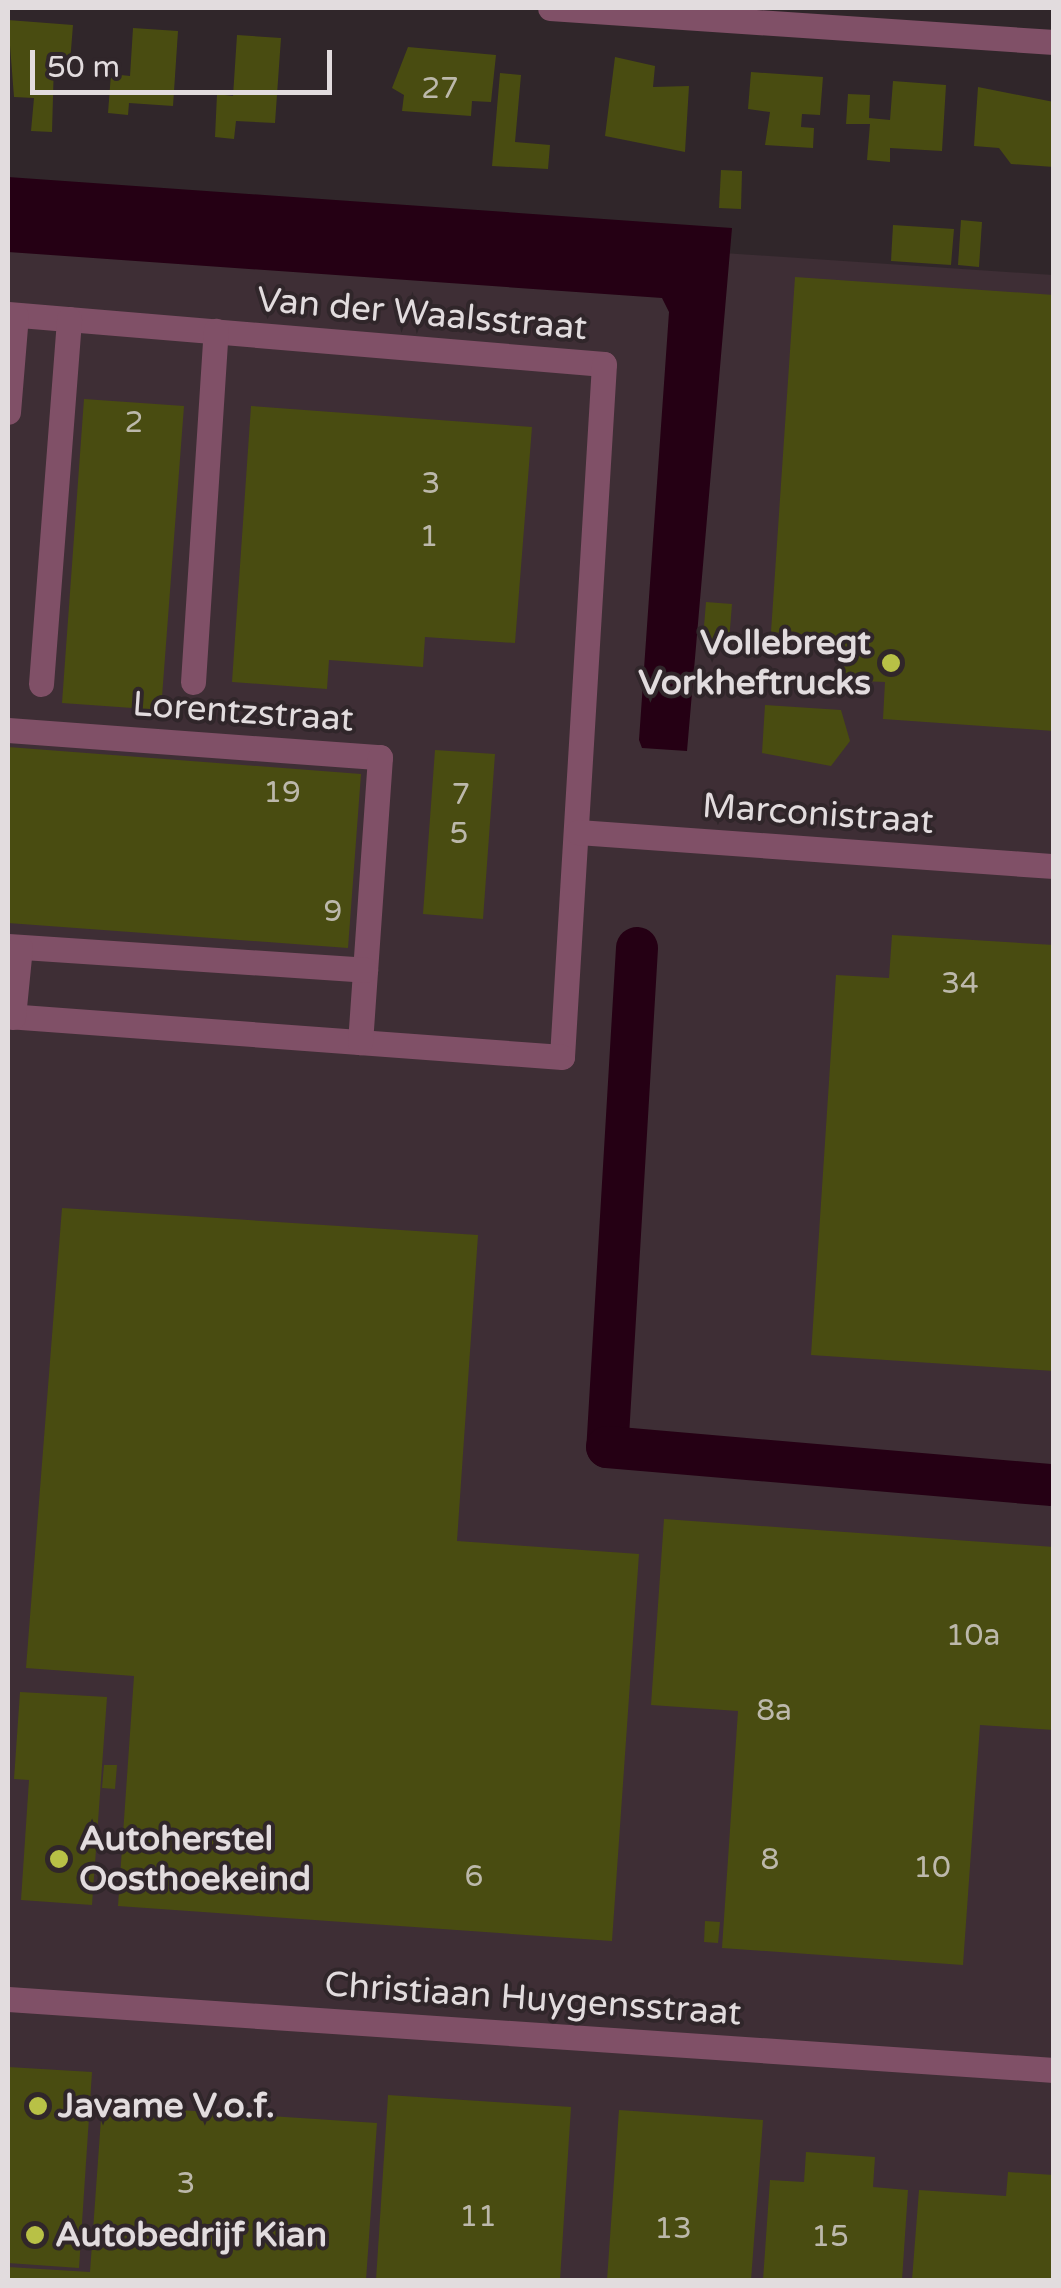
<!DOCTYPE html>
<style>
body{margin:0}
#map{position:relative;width:1061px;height:2288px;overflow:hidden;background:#30262a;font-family:"Varela Round",sans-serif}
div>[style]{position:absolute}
.built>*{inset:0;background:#3e2e35}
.water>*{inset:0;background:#250014}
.canal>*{height:42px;margin:-21px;padding:0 21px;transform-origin:21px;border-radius:21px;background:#250014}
.building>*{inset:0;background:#494c11}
.minor>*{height:25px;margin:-12.5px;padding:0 12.5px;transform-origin:12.5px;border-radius:12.5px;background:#805067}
.dots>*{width:28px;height:28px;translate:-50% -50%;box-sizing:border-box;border:5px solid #30262a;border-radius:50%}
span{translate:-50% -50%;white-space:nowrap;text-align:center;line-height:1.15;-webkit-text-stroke:8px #30262a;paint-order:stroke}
.number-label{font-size:30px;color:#bcb8ab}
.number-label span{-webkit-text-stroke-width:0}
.street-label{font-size:35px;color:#e2dcde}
.poi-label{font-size:35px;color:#e2dcde;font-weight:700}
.right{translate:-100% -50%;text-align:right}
.left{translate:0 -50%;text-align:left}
.frame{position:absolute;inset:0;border:10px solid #e2dcde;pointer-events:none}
.scale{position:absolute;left:30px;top:50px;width:302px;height:45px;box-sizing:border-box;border:5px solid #e2dcde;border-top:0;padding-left:12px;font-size:30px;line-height:35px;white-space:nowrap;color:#e2dcde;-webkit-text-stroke:8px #30262a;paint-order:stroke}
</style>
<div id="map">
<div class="built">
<i style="clip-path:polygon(8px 205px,1053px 275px,1053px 2280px,8px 2280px)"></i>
</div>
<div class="water">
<i style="clip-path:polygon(8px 177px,732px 228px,687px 751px,642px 748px,639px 740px,669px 312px,662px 298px,8px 252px)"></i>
</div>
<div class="canal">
<i style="left:637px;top:948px;width:500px;rotate:93.4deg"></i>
<i style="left:607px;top:1447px;width:444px;rotate:4.9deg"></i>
</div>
<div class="building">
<i style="clip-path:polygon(8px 20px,73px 25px,70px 63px,54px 62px,52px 132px,31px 131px,34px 98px,14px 97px)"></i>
<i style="clip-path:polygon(133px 28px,178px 31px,173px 106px,129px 103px,128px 115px,108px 113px,111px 74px,130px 76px)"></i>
<i style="clip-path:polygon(237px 35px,281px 38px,275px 123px,236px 121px,234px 139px,215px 137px,217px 94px,233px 96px)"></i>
<i style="clip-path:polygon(408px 47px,496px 55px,491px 102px,472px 101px,471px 116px,402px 111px,404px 95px,392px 88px)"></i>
<i style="clip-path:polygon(615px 57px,655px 66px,653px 87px,689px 86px,685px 152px,605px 136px)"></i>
<i style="clip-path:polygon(751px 72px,823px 77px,820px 115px,802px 114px,801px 127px,814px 128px,813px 148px,765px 145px,770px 112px,748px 109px)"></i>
<i style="clip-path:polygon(500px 73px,521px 75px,515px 142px,550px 145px,548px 169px,492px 166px)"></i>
<i style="clip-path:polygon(893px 81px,946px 85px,942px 151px,890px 148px,890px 162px,867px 160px,870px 124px,846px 124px,848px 94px,870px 95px,869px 118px,890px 120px)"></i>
<i style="clip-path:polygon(978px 87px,1054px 102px,1054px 167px,1011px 164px,999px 148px,974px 146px)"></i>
<i style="clip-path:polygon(721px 170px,742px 171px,741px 209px,719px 208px)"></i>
<i style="clip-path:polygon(961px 220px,982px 222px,979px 267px,958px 265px)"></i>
<i style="clip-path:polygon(893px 225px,954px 229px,951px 265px,891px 261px)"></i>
<i style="clip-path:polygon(795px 277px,1054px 295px,1054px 731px,883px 719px,885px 682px,837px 680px,840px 637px,771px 632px)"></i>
<i style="clip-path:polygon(84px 399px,184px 406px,161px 710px,62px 703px)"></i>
<i style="clip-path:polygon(251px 406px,532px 427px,515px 643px,425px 637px,423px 667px,329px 660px,327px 689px,232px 682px)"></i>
<i style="clip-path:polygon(706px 602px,732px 604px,729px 641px,703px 639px)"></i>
<i style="clip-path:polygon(765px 705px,841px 710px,850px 741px,831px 766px,762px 753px)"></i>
<i style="clip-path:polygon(8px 747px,361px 774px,348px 948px,8px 923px)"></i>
<i style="clip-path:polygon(435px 750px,495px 754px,483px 919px,423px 914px)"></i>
<i style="clip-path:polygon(892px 935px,1054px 945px,1054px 1371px,811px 1355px,836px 975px,889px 978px)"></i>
<i style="clip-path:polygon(62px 1208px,478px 1235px,457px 1541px,639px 1554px,612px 1941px,118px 1906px,134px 1676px,26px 1668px)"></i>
<i style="clip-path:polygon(664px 1519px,1054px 1547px,1054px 1730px,980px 1725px,963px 1965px,722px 1948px,738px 1711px,651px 1705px)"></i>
<i style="clip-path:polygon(20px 1692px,107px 1697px,92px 1905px,21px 1900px,29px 1780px,14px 1779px)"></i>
<i style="clip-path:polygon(104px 1765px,117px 1765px,115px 1789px,102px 1788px)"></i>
<i style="clip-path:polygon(705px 1921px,720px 1922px,718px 1943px,704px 1942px)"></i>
<i style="clip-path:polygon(8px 2067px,92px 2072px,79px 2268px,8px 2263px)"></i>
<i style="clip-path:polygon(388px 2095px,571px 2107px,560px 2280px,376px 2280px)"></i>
<i style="clip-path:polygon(102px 2105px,377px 2123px,366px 2280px,8px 2280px,8px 2267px,90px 2272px)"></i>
<i style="clip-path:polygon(619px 2110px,763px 2120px,751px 2280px,607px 2280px)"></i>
<i style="clip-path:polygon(806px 2152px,875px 2157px,873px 2187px,908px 2190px,902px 2280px,763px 2280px,770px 2180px,804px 2182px)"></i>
<i style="clip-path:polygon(1008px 2172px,1054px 2175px,1054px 2280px,912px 2280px,919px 2190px,1006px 2196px)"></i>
</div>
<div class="minor">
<i style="left:550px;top:8px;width:505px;rotate:3.86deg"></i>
<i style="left:8px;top:314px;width:598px;rotate:4.8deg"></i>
<i style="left:604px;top:364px;width:694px;rotate:93.47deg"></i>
<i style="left:562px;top:1057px;width:556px;rotate:-175.77deg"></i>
<i style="left:8px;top:412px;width:97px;rotate:-85.3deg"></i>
<i style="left:193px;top:682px;width:352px;rotate:-86.3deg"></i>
<i style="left:41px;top:684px;width:366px;rotate:-85.6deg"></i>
<i style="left:8px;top:730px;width:373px;rotate:4.2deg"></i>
<i style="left:380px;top:757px;width:286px;rotate:94deg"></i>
<i style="left:578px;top:832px;width:477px;rotate:4.1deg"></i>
<i style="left:8px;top:946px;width:358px;rotate:3.8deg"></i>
<i style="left:13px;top:1017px;width:70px;rotate:-84.3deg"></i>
<i style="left:8px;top:1999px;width:1048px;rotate:3.88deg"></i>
</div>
<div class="dots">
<i style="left:891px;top:663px;background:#b8c146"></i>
<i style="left:59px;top:1859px;background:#b8c146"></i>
<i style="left:38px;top:2106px;background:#b8c146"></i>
<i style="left:35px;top:2235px;background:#b8c146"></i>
</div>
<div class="number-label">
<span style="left:440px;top:89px">27</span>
<span style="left:134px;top:423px">2</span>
<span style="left:431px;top:484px">3</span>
<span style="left:429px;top:537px">1</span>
<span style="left:282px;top:793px">19</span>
<span style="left:461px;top:795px">7</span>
<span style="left:459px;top:834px">5</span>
<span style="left:333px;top:912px">9</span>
<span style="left:960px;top:984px">34</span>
<span style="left:973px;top:1636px">10a</span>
<span style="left:774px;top:1711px">8a</span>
<span style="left:770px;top:1860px">8</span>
<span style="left:932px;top:1868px">10</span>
<span style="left:474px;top:1877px">6</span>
<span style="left:186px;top:2184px">3</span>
<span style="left:478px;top:2217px">11</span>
<span style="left:673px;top:2229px">13</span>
<span style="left:830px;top:2237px">15</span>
</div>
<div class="street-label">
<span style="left:422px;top:314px;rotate:5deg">Van der Waalsstraat</span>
<span style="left:243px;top:712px;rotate:4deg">Lorentzstraat</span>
<span style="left:818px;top:814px;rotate:4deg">Marconistraat</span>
<span style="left:533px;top:1999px;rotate:4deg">Christiaan Huygensstraat</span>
</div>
<div class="poi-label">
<span class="right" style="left:871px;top:663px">Vollebregt<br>Vorkheftrucks</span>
<span class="left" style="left:79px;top:1859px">Autoherstel<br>Oosthoekeind</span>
<span class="left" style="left:58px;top:2106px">Javame V.o.f.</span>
<span class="left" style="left:55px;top:2235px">Autobedrijf Kian</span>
</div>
<div class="frame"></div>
<div class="scale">50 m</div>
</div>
